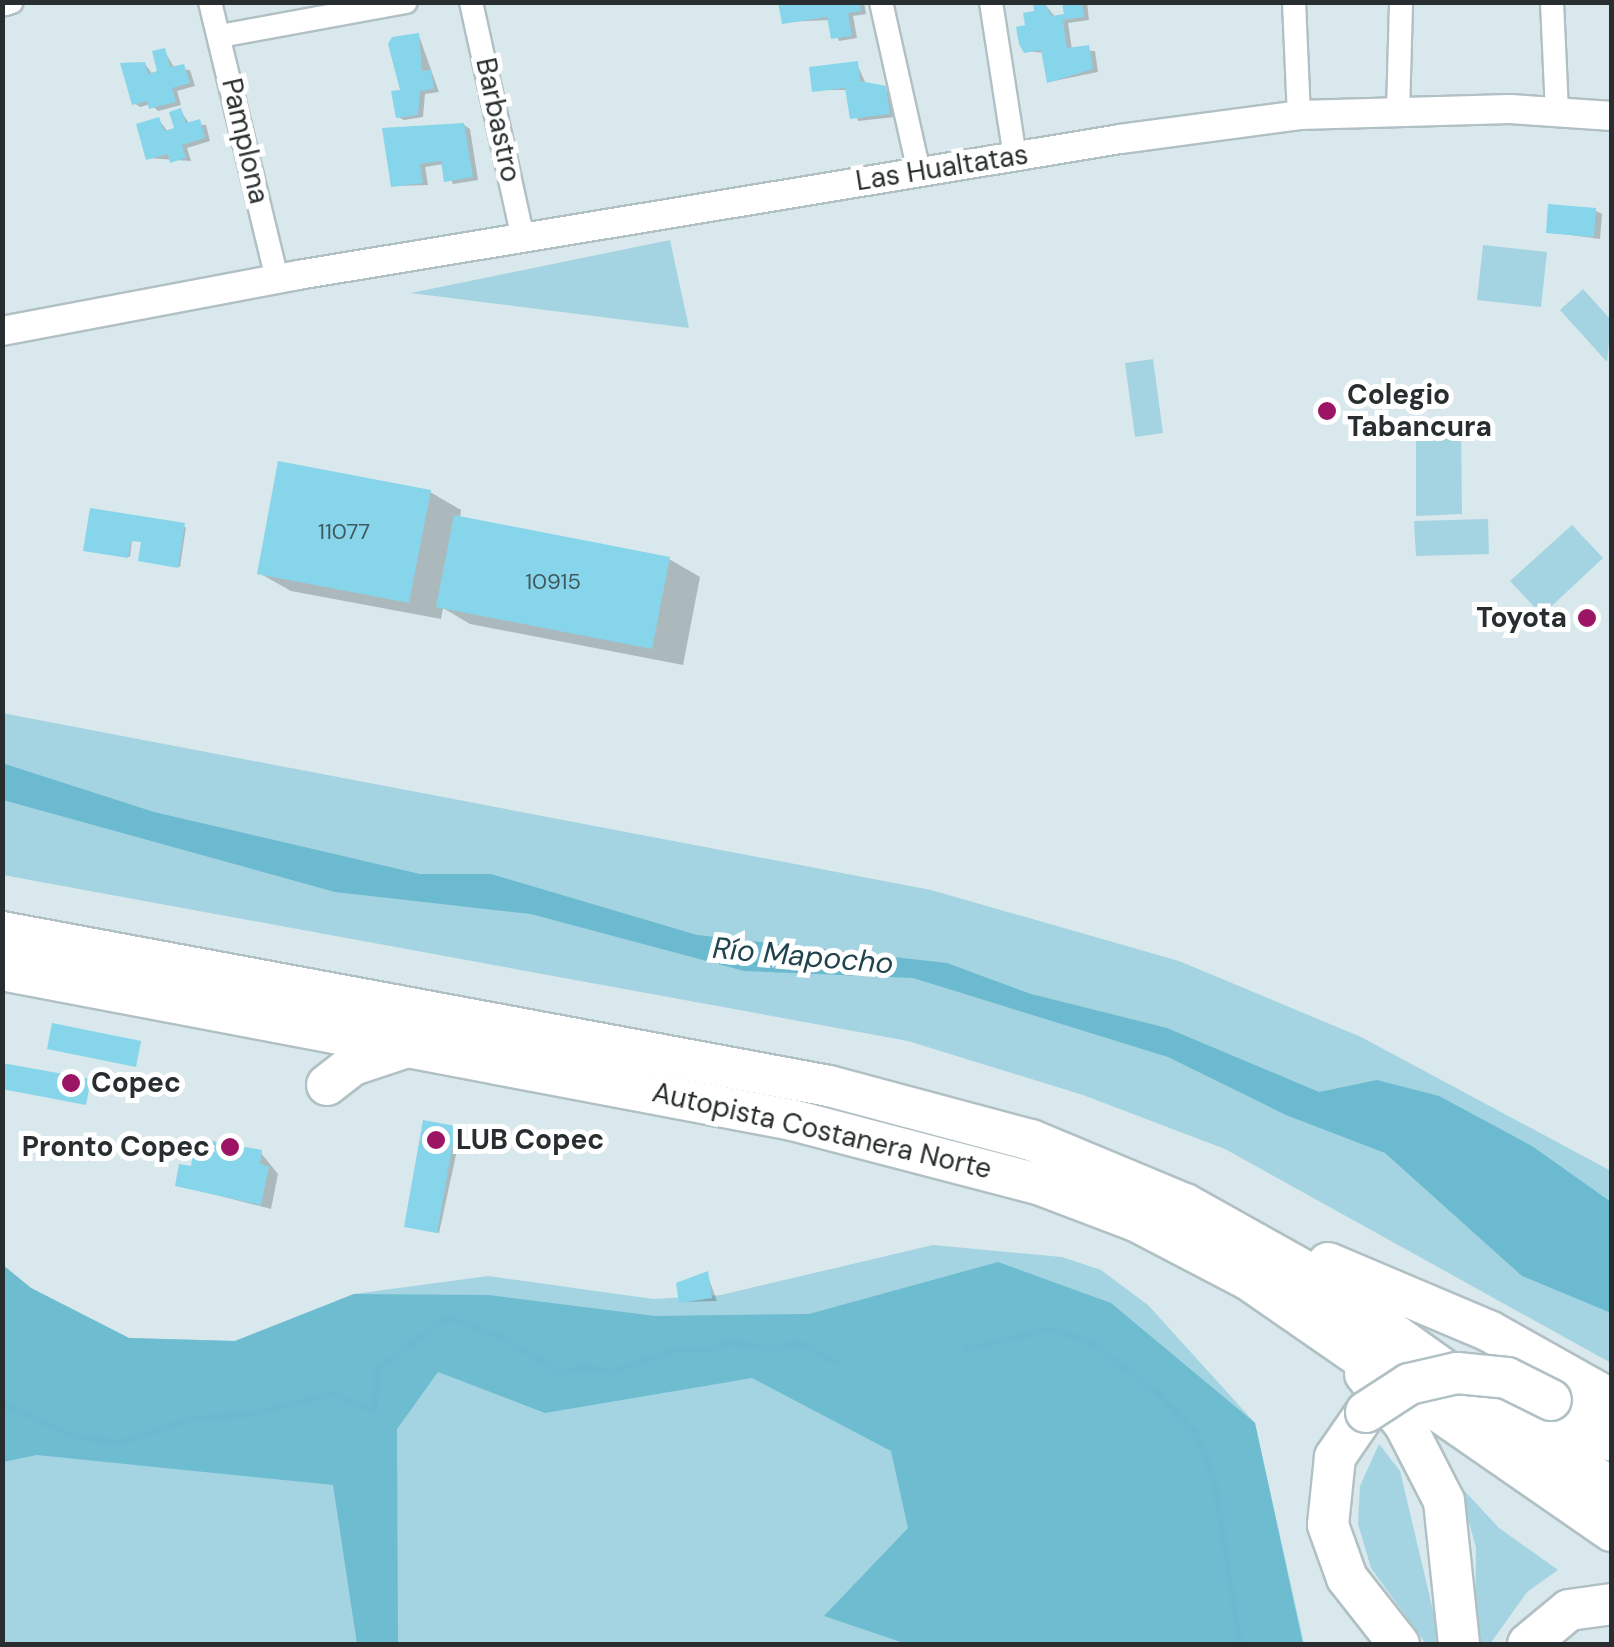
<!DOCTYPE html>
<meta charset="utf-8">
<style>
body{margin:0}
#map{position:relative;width:1614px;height:1647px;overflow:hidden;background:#d8e8ec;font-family:"DM Sans",sans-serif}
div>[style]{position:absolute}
.green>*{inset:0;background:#a4d4e1}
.forest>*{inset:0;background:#6dbcd0}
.water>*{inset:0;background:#6cbacf}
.shadow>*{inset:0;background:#0003}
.stream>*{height:6px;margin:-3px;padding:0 3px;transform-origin:3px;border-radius:3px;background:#6cbacf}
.building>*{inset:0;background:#86d5ea}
.roads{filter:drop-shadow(2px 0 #b1c0c4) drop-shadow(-2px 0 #b1c0c4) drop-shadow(0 2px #b1c0c4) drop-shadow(0 -2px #b1c0c4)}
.minor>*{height:22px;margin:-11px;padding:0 11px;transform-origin:11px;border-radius:11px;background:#fff}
.tertiary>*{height:28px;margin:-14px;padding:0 14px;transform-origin:14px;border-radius:14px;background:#fff}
.motorway>*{height:40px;margin:-20px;padding:0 20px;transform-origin:20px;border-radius:20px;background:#fff}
.bridges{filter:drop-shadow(2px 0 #b1c0c4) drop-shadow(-2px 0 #b1c0c4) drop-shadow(0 2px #b1c0c4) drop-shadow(0 -2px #b1c0c4)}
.motorway-bridge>*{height:40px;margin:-20px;padding:0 20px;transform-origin:20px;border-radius:20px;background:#fff}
.dots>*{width:28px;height:28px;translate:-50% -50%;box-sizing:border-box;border:5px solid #fff;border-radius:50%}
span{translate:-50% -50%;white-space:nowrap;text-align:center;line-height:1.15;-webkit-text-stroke:10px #fff;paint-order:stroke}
.number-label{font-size:22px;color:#40585e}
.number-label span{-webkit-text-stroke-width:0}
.street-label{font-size:28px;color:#282e2f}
.poi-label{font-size:28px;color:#282e2f;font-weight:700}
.left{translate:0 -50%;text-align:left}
.right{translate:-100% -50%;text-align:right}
.water-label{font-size:30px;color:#1f444d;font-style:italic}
.frame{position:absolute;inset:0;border:5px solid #282e2f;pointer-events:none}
</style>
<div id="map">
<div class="green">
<i style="clip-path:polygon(670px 240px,689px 328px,411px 293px)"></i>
<i style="clip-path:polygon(1483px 245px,1547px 252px,1541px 307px,1477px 300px)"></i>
<i style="clip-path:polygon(1583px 289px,1611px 320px,1607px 362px,1560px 310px)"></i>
<i style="clip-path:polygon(1153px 359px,1163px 433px,1135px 437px,1125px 363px)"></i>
<i style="clip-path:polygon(1416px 424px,1461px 424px,1462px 514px,1416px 516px)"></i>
<i style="clip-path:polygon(1488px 519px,1489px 554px,1416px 556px,1414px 521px)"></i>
<i style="clip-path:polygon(1572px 525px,1603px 558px,1542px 615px,1510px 581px)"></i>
<i style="clip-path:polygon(2px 713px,931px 890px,1179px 961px,1361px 1037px,1611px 1171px,1611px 1363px,1225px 1149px,1083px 1095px,908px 1041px,3px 875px)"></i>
<i style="clip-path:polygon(933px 1245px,1062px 1257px,1101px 1270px,1148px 1305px,1255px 1423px,1304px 1644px,3px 1644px,2px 1265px,31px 1288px,129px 1338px,235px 1341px,354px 1294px,488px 1276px,653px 1299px,721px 1295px)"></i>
<i style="clip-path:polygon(1379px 1444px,1400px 1471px,1441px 1644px,1426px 1644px,1371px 1568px,1358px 1524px,1360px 1486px)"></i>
<i style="clip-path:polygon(1459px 1485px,1499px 1528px,1558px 1570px,1527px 1592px,1490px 1644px,1475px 1644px,1476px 1548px)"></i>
</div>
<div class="forest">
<i style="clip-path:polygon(998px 1262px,1111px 1303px,1255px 1423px,1303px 1644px,907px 1644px,824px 1616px,908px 1528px,891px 1451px,752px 1378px,545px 1413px,438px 1372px,397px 1429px,398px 1644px,357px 1644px,333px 1485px,37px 1455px,3px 1462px,3px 1265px,31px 1288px,129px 1338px,235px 1341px,354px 1294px,489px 1295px,655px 1316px,809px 1314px)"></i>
</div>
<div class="water">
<i style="clip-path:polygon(2px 763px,154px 812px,420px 874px,491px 874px,697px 935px,947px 963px,1031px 994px,1167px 1028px,1319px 1092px,1377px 1080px,1439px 1096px,1532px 1146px,1611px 1202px,1611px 1313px,1522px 1276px,1385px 1153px,1286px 1115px,1168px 1057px,913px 978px,744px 971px,531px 914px,335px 892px,3px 800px)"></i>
</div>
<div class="shadow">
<i style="clip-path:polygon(781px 2px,864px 2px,866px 14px,853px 16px,857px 38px,839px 41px,830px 20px,784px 22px)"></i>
<i style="clip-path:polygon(1043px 2px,1056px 18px,1067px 16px,1065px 2px,1087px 2px,1089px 20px,1068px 23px,1072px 50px,1095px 51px,1098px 72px,1049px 82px,1044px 53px,1026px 51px,1028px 27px)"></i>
<i style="clip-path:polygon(419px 36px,439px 92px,425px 94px,423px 117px,404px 120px,398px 117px)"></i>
<i style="clip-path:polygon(164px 50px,175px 69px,190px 70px,195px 86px,177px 91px,181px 105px,158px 111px,151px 104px,140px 107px,134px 103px,145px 64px,153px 75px,161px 73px)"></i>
<i style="clip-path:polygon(857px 64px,866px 84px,892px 92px,895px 117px,858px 121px,848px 90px,814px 90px)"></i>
<i style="clip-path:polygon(181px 111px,190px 125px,206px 125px,210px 141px,187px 148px,191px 161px,148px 158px,159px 120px,168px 132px,177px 130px)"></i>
<i style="clip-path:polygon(464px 125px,470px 129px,478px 180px,453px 184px,444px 164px,425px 167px,428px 185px,394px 186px)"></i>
<i style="clip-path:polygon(1596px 211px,1602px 214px,1600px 239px,1548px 232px)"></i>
<i style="clip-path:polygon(430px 492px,461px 510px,460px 518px,669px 559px,700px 577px,683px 665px,470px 624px,443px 608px,441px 619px,291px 591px,259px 573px)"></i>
<i style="clip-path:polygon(186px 527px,180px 567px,143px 561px,144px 542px,132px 540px,130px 557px,88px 551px)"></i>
<i style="clip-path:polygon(455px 1128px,461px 1132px,439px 1233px,409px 1227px)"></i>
<i style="clip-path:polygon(261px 1153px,278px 1174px,271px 1209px,178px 1185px,193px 1169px)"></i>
<i style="clip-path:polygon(707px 1274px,717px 1301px,682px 1302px)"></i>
</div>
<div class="stream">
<i style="left:965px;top:1350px;width:87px;rotate:-14deg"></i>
<i style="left:1049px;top:1329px;width:42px;rotate:16.7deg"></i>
<i style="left:1089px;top:1341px;width:87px;rotate:37.5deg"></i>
<i style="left:1158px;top:1394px;width:54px;rotate:46.5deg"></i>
<i style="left:1195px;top:1433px;width:49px;rotate:67.1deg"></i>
<i style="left:1214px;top:1478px;width:168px;rotate:81.1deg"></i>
<i style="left:2px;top:1403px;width:75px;rotate:25.2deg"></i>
<i style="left:70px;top:1435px;width:50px;rotate:9.3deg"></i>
<i style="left:119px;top:1443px;width:80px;rotate:-18.2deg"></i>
<i style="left:195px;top:1418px;width:52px;rotate:-3.3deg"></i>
<i style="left:247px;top:1415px;width:88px;rotate:-13.9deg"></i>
<i style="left:332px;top:1394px;width:45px;rotate:22deg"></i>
<i style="left:374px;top:1411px;width:42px;rotate:-84.6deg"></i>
<i style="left:378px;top:1369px;width:86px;rotate:-37deg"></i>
<i style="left:447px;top:1317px;width:58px;rotate:20.3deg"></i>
<i style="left:501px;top:1337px;width:69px;rotate:31.4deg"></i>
<i style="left:560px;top:1373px;width:24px;rotate:-15deg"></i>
<i style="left:583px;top:1367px;width:29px;rotate:10deg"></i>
<i style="left:612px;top:1372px;width:68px;rotate:-19.8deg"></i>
<i style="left:676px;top:1349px;width:39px"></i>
<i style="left:715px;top:1349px;width:17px;rotate:-25deg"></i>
<i style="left:730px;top:1342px;width:42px;rotate:9.7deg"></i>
<i style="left:771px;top:1349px;width:30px;rotate:-12deg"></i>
<i style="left:800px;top:1343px;width:39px;rotate:29deg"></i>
</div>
<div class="building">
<i style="clip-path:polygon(778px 2px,860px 2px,861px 11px,848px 13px,852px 36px,831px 39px,827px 17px,782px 24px)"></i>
<i style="clip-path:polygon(1033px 2px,1043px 2px,1052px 16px,1064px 14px,1062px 2px,1082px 2px,1084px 17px,1063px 20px,1067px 48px,1089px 45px,1093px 69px,1047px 83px,1041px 50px,1024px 53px,1019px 44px,1016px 27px,1025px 25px,1023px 13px,1034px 11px)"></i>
<i style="clip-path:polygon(419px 33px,422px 71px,431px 70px,434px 89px,420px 91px,418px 115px,396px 118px,391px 91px,400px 90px,388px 44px,392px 37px)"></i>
<i style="clip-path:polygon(165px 48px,170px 67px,184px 64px,190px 83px,172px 88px,176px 102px,149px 109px,147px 101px,132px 105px,120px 63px,145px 62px,148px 74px,157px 71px,152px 51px)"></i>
<i style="clip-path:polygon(858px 61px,860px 81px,886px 86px,890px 114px,850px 119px,845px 88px,812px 92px,809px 67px)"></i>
<i style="clip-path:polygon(181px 108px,186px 123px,200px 119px,205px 138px,182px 145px,186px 158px,170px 163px,168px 154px,146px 160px,136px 124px,159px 117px,164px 131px,174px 128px,169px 112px)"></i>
<i style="clip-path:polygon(464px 123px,473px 177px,444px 182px,441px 161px,420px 164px,423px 183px,391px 187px,382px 128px)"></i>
<i style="clip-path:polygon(1548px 204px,1596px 208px,1594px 237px,1546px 233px)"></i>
<i style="clip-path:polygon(278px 461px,431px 490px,409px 603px,257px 574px)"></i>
<i style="clip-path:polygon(90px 508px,185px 523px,178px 568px,138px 561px,141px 542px,131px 541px,128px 558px,83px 551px)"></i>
<i style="clip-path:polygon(454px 515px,670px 557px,652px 649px,436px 607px)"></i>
<i style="clip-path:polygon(52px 1023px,141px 1041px,136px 1067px,47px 1049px)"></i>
<i style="clip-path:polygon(2px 1063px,91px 1079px,86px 1105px,2px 1089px)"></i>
<i style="clip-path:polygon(423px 1120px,456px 1126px,437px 1233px,404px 1227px)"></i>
<i style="clip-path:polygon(196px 1138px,262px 1150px,260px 1164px,269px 1166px,261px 1205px,175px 1186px,179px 1164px,191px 1166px)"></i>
<i style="clip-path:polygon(708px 1271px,712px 1298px,679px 1303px,676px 1283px)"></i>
</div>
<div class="roads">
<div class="minor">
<i style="left:210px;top:2px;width:286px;rotate:76.4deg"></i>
<i style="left:471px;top:2px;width:243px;rotate:77.6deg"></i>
<i style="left:881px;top:2px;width:174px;rotate:77.4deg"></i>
<i style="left:991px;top:2px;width:157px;rotate:81.2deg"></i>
<i style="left:1294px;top:2px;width:113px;rotate:87.5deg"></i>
<i style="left:1552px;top:2px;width:110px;rotate:87.4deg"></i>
<i style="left:2px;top:5px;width:10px;rotate:-17deg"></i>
<i style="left:220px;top:36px;width:189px;rotate:-10.4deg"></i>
<i style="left:1398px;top:112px;width:110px;rotate:-88.4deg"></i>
</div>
<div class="tertiary">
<i style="left:2px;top:331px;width:301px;rotate:-10.7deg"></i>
<i style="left:298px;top:275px;width:833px;rotate:-9.39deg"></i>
<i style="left:1120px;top:139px;width:181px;rotate:-7.6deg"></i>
<i style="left:1299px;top:115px;width:211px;rotate:-1.6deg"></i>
<i style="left:1510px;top:109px;width:102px;rotate:3.9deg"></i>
</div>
<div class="motorway">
<i style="left:2px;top:932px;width:841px;rotate:10.55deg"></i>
<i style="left:829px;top:1086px;width:209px;rotate:15deg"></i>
<i style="left:1031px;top:1140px;width:167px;rotate:22.6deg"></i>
<i style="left:1185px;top:1204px;width:137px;rotate:29.2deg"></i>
<i style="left:1305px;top:1271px;width:377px;rotate:35.4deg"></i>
<i style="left:2px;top:970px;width:804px;rotate:10.75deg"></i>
<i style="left:792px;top:1120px;width:257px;rotate:14.6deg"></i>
<i style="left:1041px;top:1185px;width:102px;rotate:20.8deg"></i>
<i style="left:1136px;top:1221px;width:127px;rotate:27.6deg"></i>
<i style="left:1249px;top:1280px;width:441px;rotate:34.7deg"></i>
<i style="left:327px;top:1085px;width:33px;rotate:-38deg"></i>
<i style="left:353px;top:1065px;width:54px;rotate:-18.4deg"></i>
<i style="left:1328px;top:1263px;width:175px;rotate:22.9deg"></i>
<i style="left:1489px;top:1331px;width:141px;rotate:29.3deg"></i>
<i style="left:1365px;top:1374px;width:65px;rotate:51.9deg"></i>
<i style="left:1405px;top:1425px;width:85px;rotate:62.8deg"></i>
<i style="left:1444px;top:1501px;width:144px;rotate:84deg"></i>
<i style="left:1551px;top:1400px;width:73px;rotate:33.9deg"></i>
<i style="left:1366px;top:1412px;width:55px;rotate:124.6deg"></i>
<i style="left:1335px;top:1457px;width:68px;rotate:95.9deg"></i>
<i style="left:1328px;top:1525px;width:56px;rotate:70.3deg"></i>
<i style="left:1347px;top:1578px;width:84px;rotate:51.8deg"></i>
<i style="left:1528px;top:1644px;width:53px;rotate:-39.7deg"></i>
<i style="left:1569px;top:1610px;width:43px;rotate:-7.9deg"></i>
</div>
</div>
<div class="bridges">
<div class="motorway-bridge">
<i style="left:1366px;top:1412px;width:51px;rotate:-33.1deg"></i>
<i style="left:1409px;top:1384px;width:49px;rotate:-12.9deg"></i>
<i style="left:1457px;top:1373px;width:50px;rotate:5.7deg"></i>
<i style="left:1507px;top:1378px;width:49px;rotate:26.6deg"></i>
</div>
</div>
<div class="dots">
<i style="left:1327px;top:411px;background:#9c1464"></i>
<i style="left:1587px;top:618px;background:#9c1464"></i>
<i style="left:71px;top:1083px;background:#9c1464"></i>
<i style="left:436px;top:1140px;background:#9c1464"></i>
<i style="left:230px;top:1147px;background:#9c1464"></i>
</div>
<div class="number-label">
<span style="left:344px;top:532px">11077</span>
<span style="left:553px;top:582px">10915</span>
</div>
<div class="street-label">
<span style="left:498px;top:120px;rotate:78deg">Barbastro</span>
<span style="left:245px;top:141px;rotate:77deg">Pamplona</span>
<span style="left:942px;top:168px;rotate:-9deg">Las Hualtatas</span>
<span style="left:822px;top:1131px;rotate:13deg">Autopista Costanera Norte</span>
</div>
<div class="poi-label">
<span class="left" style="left:1347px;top:411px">Colegio<br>Tabancura</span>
<span class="right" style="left:1567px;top:618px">Toyota</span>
<span class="left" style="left:91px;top:1083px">Copec</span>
<span class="left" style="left:456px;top:1140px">LUB Copec</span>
<span class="right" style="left:210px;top:1147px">Pronto Copec</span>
</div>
<div class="water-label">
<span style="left:803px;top:956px;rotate:5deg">Río Mapocho</span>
</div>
<div class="frame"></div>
</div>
